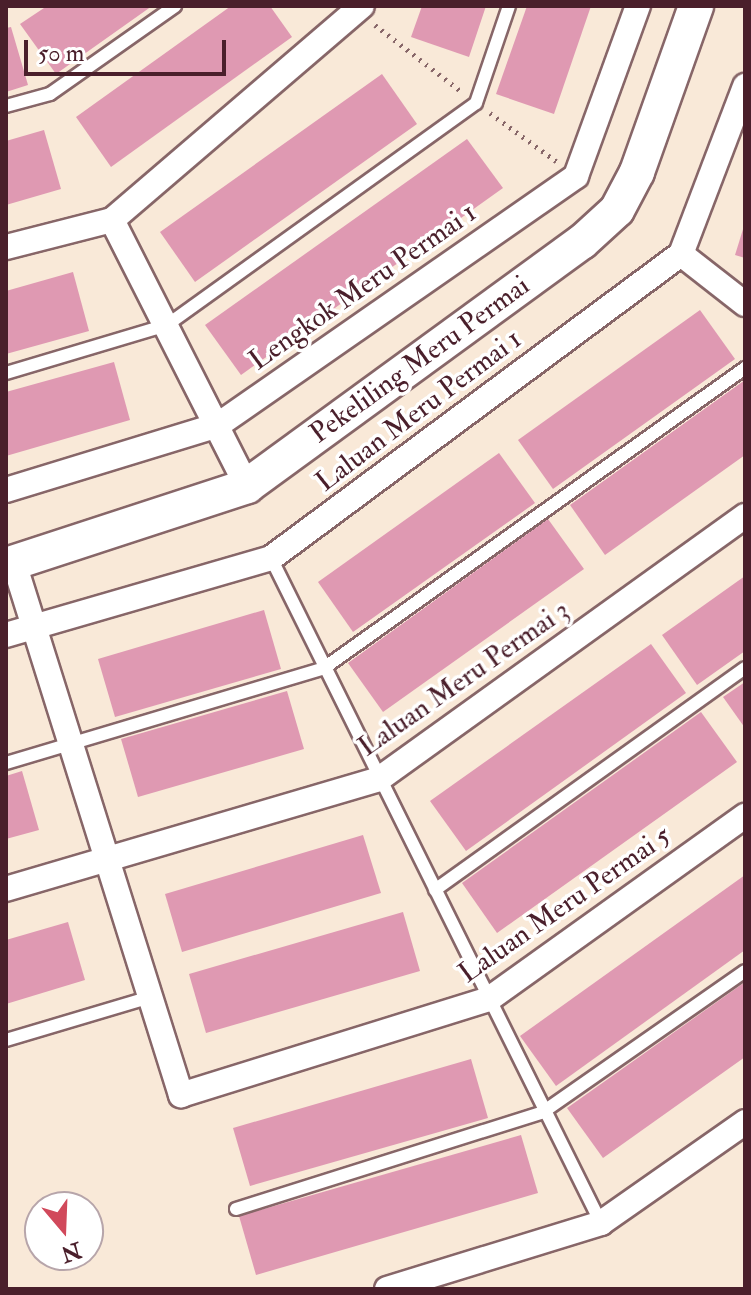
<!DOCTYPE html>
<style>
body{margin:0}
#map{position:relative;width:751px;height:1295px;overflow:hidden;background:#f9e9d8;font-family:"IM FELL Double Pica",serif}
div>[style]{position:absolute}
.building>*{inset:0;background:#df99b2}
.path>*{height:5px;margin-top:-2.5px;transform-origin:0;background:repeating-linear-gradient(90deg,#876668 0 2px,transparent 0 8px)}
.roads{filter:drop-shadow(2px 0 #876668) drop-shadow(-2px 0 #876668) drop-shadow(0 2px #876668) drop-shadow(0 -2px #876668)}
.lane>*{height:12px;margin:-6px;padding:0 6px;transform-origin:6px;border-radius:6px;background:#fff}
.street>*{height:24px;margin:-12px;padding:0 12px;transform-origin:12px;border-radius:12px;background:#fff}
.secondary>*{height:34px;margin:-17px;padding:0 17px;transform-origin:17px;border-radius:17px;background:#fff}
span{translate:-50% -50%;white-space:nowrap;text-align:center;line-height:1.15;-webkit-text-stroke:7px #fff;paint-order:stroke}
.street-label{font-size:28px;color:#4a1f2b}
.frame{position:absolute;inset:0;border:8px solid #4a1f2b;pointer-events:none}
.north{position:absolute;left:24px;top:1191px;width:80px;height:80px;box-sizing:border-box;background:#fff;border:2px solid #b7a5aa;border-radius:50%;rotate:161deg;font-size:22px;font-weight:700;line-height:32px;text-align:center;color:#4a1f2b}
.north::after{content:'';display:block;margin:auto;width:28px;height:36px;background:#d1495b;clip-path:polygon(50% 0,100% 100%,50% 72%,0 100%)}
.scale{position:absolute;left:24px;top:40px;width:202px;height:36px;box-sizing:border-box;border:4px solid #4a1f2b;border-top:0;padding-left:10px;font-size:24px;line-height:28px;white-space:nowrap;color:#4a1f2b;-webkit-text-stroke:6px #fff;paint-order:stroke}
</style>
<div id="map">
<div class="building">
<i style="clip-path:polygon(47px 6px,152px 6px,56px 74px,20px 24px)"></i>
<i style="clip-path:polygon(231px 6px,270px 6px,292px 37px,111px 167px,76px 117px)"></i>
<i style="clip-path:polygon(422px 6px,486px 6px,469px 57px,411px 37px)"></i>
<i style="clip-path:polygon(527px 6px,591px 6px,554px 114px,496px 94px)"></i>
<i style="clip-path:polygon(11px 27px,28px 85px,6px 92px,6px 28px)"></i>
<i style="clip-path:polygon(382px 74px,417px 124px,195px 282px,160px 232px)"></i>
<i style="clip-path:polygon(44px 130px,61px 189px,6px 205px,6px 141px)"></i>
<i style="clip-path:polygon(467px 139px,503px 188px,241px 375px,205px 325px)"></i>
<i style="clip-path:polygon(744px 226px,745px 226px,745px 258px,735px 255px)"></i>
<i style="clip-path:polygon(73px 272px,89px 331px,6px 354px,6px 291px)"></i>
<i style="clip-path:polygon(700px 310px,735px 359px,553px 489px,518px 440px)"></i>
<i style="clip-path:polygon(114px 362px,130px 420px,6px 456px,6px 392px)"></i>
<i style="clip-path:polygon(745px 380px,745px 455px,605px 555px,570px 505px)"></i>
<i style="clip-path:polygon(499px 453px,535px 503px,353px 632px,318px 582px)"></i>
<i style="clip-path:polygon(548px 519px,584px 569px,383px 712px,348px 663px)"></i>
<i style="clip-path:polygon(745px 576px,745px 651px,697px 685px,662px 635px)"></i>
<i style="clip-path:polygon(264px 610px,281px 669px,115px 717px,98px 659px)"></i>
<i style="clip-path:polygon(651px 644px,686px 693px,466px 851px,430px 801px)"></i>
<i style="clip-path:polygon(745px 682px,745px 728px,723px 697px)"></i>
<i style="clip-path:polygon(287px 691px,304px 749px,138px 797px,121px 739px)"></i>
<i style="clip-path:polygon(701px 712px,737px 762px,497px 933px,462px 883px)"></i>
<i style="clip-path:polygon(22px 771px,39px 830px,6px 839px,6px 776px)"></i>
<i style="clip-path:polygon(363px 835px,381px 893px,182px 952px,165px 894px)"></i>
<i style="clip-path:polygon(745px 875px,745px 950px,556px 1086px,520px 1036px)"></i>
<i style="clip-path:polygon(403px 912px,420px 971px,206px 1033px,189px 974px)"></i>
<i style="clip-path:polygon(68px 922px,85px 980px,6px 1004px,6px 940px)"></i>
<i style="clip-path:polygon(745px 982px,745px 1057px,603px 1158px,567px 1108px)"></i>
<i style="clip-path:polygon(471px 1059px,488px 1118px,250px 1186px,233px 1128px)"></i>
<i style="clip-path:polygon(521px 1135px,538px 1193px,256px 1275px,239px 1216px)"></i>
</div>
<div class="path">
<i style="left:375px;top:25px;width:110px;rotate:37.6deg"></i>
<i style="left:490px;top:113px;width:82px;rotate:36deg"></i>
</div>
<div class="roads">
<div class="lane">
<i style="left:6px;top:106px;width:46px;rotate:-15.3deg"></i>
<i style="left:50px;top:94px;width:153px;rotate:-35.1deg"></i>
<i style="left:6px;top:373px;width:168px;rotate:-16.6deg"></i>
<i style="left:167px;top:325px;width:380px;rotate:-35.7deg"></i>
<i style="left:476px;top:103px;width:102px;rotate:-71.2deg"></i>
<i style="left:271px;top:558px;width:742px;rotate:63.61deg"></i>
<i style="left:6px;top:763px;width:332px;rotate:-16.6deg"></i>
<i style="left:324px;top:668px;width:517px;rotate:-35.47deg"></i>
<i style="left:435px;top:890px;width:381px;rotate:-35.6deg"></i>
<i style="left:6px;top:1040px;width:150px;rotate:-16.6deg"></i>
<i style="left:236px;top:1209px;width:322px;rotate:-17.5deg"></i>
<i style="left:543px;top:1112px;width:246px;rotate:-34.9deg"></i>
</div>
<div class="street">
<i style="left:112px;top:220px;width:298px;rotate:63.1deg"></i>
<i style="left:6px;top:247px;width:109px;rotate:-14.3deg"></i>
<i style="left:112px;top:220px;width:329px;rotate:-40.6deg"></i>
<i style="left:681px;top:254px;width:81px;rotate:38deg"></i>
<i style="left:6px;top:490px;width:222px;rotate:-17deg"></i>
<i style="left:218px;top:425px;width:436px;rotate:-34.8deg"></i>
<i style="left:576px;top:176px;width:181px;rotate:-70deg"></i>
<i style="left:14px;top:563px;width:558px;rotate:72.57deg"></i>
<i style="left:181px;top:1095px;width:323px;rotate:-17.3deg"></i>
<i style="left:489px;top:999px;width:315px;rotate:-35.6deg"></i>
<i style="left:6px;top:635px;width:276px;rotate:-16.2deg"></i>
<i style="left:271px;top:558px;width:510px;rotate:-36.56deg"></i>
<i style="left:681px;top:254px;width:180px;rotate:-69.1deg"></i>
<i style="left:6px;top:889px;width:389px;rotate:-16.4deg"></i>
<i style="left:379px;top:779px;width:451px;rotate:-35.7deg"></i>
<i style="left:387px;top:1289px;width:224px;rotate:-17.1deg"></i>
<i style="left:601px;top:1223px;width:176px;rotate:-35deg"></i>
</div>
<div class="secondary">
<i style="left:6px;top:565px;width:254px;rotate:-18.1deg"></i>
<i style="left:247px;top:486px;width:414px;rotate:-36.1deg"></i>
<i style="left:582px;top:242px;width:47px;rotate:-42.4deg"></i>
<i style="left:617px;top:210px;width:43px;rotate:-62.2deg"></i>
<i style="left:637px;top:172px;width:176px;rotate:-70.4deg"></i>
</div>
</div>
<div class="street-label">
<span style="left:363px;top:287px;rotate:-35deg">Lengkok Meru Permai 1</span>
<span style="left:420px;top:360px;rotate:-36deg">Pekeliling Meru Permai</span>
<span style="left:419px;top:411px;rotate:-37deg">Laluan Meru Permai 1</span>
<span style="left:464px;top:679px;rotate:-35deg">Laluan Meru Permai 3</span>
<span style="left:565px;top:905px;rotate:-35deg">Laluan Meru Permai 5</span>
</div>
<div class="frame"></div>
<div class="north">N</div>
<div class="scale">50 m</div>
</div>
